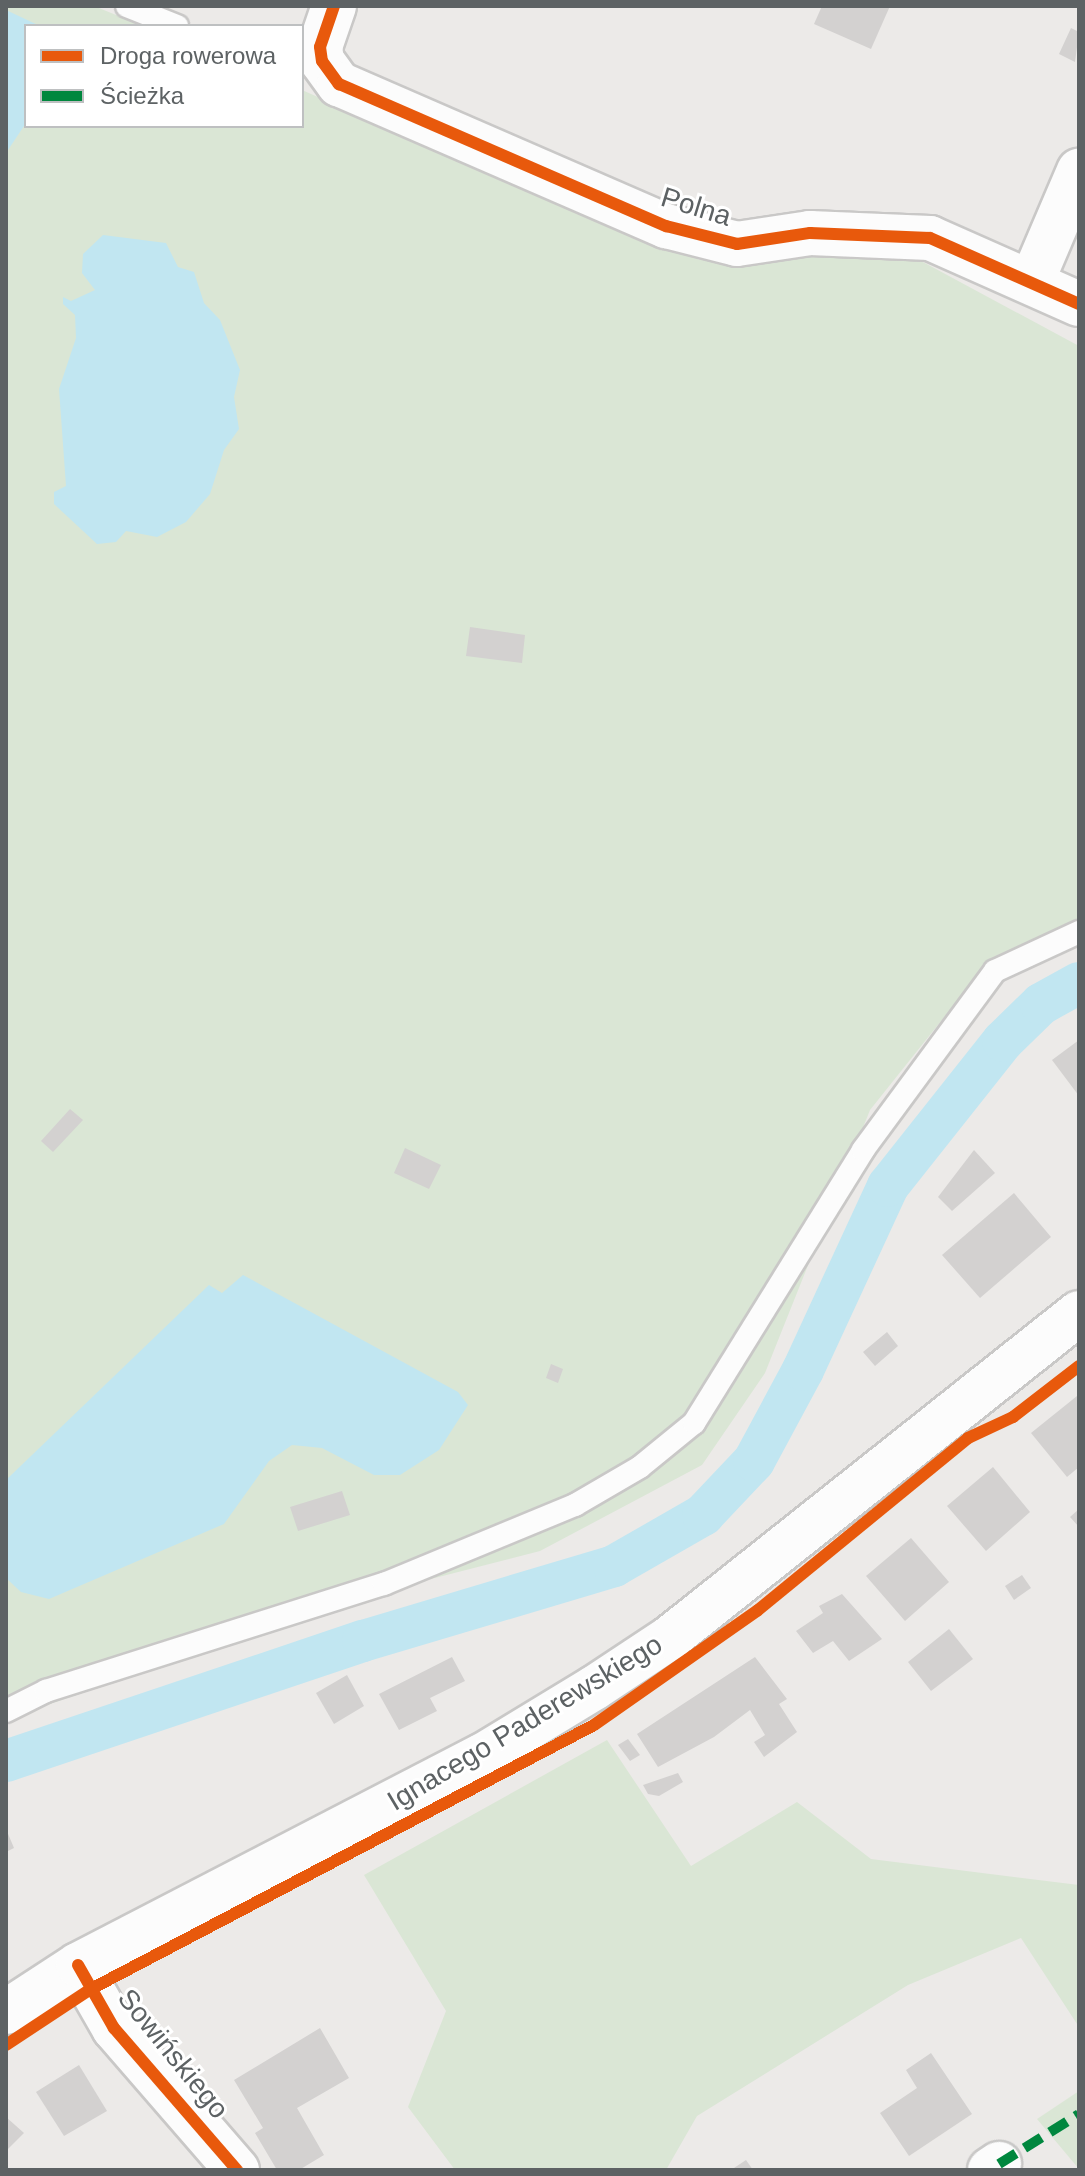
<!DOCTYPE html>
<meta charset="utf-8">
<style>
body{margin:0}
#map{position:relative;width:1085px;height:2176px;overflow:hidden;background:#eceae8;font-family:Arial,sans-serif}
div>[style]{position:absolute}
.green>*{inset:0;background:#dae6d5}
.water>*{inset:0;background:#c1e6f1}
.canal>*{height:42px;margin:-21px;padding:0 21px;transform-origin:21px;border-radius:21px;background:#c1e6f1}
.building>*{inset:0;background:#d3d1d0}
.roads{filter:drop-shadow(2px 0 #c9c8c7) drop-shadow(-2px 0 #c9c8c7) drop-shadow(0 2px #c9c8c7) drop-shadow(0 -2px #c9c8c7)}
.service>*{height:22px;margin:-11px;padding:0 11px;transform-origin:11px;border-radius:11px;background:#fcfcfc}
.minor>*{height:44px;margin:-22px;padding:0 22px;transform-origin:22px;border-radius:22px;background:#fcfcfc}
.secondary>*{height:44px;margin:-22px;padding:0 22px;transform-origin:22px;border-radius:22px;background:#fcfcfc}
.quiet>*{height:10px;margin-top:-5px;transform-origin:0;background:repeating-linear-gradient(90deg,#00873e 0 20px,transparent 0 30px)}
.cycleway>*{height:12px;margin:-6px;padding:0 6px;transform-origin:6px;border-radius:6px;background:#e8590c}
span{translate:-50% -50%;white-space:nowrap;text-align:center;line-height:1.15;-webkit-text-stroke:6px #fff;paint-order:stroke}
.street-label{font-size:28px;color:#5d6264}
.frame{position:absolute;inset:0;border:8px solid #5d6264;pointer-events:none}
.legend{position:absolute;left:24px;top:24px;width:280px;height:104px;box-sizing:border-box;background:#fff;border:2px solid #bec0c1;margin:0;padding:10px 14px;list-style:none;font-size:24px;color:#5d6264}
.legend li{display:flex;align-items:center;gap:16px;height:40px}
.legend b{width:40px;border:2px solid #bec0c1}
</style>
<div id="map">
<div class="green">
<i style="clip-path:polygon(6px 6px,94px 6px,143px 26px,26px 26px,26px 126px,302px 126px,302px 90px,618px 230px,700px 260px,762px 259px,813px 244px,910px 255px,1079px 346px,1079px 931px,977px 976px,870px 1110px,765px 1373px,702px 1465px,540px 1551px,376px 1593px,6px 1719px)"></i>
<i style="clip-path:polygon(607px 1740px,691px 1866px,797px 1802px,871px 1859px,1079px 1885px,1079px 2027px,1021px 1938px,908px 1985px,697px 2116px,666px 2170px,455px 2170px,408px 2107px,446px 2011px,364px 1875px)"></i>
<i style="clip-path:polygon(1079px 2091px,1079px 2169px,1037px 2119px)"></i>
</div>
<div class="water">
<i style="clip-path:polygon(6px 10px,40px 26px,26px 26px,26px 123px,6px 153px)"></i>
<i style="clip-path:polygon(103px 235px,166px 243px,178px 267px,194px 272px,204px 303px,220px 320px,240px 370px,234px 397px,239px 429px,224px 450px,210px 494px,186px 522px,157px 537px,126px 531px,116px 542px,97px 544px,54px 504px,54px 492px,66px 486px,59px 389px,76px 338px,75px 315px,63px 304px,63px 297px,71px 301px,95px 290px,82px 273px,83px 254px)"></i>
<i style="clip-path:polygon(243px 1275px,458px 1392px,468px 1405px,439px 1450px,400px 1475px,374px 1475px,322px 1448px,292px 1445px,269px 1461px,224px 1524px,49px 1599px,21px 1592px,6px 1578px,6px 1480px,209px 1285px,222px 1293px)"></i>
</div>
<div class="canal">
<i style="left:6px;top:1761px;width:377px;rotate:-18.6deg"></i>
<i style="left:363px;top:1641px;width:262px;rotate:-16.6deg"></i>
<i style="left:614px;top:1566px;width:103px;rotate:-29.8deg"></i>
<i style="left:703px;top:1515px;width:74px;rotate:-46.6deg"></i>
<i style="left:754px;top:1461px;width:103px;rotate:-61.7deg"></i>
<i style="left:803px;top:1370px;width:203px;rotate:-65.2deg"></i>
<i style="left:888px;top:1186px;width:185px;rotate:-51.6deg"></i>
<i style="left:1003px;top:1041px;width:53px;rotate:-44.2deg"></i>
<i style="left:1041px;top:1004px;width:43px;rotate:-28.9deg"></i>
</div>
<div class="building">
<i style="clip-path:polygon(822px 6px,890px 6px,871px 49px,814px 24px)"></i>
<i style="clip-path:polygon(1071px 28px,1079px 32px,1075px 62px,1059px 54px)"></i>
<i style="clip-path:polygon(470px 627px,525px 635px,522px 663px,466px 656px)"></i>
<i style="clip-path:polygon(1079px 1040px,1079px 1096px,1052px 1060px)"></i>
<i style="clip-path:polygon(70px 1109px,83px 1120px,53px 1152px,41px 1141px)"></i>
<i style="clip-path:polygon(405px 1148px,441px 1165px,429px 1189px,394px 1173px)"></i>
<i style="clip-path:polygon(974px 1150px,995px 1173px,952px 1211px,938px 1197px)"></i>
<i style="clip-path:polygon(1014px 1193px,1051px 1237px,980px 1298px,942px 1255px)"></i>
<i style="clip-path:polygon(887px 1332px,898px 1346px,875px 1366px,863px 1352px)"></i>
<i style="clip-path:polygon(551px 1364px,563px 1369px,558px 1383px,546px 1378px)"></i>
<i style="clip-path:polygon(1077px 1396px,1079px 1467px,1067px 1477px,1031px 1433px)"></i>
<i style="clip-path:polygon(993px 1467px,1030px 1512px,986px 1551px,947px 1506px)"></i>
<i style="clip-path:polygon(342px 1491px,350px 1515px,298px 1531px,290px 1507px)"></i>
<i style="clip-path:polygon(1079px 1509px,1079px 1527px,1070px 1517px)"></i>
<i style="clip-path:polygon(911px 1538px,949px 1582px,905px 1621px,866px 1576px)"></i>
<i style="clip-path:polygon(1022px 1575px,1031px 1588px,1014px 1600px,1005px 1586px)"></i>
<i style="clip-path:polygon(842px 1594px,882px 1639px,849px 1661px,833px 1641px,813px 1653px,796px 1631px,823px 1613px,819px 1606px)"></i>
<i style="clip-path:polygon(949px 1629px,973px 1659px,931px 1691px,908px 1662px)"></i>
<i style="clip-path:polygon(452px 1657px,465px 1681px,430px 1698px,437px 1711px,399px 1730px,379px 1694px)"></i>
<i style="clip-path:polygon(755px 1657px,787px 1699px,779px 1704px,797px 1732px,764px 1757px,754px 1742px,765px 1735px,750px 1710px,714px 1737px,658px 1767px,637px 1734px)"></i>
<i style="clip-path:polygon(347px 1675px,364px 1706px,334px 1724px,316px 1693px)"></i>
<i style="clip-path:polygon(628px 1739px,640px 1755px,630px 1761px,618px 1745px)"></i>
<i style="clip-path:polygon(678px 1773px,683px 1782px,659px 1796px,648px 1794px,643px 1785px)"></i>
<i style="clip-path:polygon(6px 1829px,14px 1848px,6px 1852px)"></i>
<i style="clip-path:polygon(320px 2028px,349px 2078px,297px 2108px,324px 2155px,299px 2170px,277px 2170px,255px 2133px,263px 2128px,234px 2080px)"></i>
<i style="clip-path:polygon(931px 2053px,972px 2114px,909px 2156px,880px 2113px,917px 2088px,906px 2070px)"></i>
<i style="clip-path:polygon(79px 2065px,107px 2111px,64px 2136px,36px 2092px)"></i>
<i style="clip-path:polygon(6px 2117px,24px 2133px,6px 2151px)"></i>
<i style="clip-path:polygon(746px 2160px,753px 2170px,731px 2170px)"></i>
</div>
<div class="roads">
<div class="service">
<i style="left:127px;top:6px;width:54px;rotate:21.8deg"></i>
<i style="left:6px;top:1711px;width:45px;rotate:-26.6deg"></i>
<i style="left:46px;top:1691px;width:355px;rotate:-17.6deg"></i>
<i style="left:384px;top:1584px;width:207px;rotate:-22.5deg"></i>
<i style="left:575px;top:1505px;width:75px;rotate:-30.3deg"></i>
<i style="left:640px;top:1467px;width:70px;rotate:-39.2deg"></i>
<i style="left:694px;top:1423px;width:321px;rotate:-58.2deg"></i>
<i style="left:863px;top:1150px;width:222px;rotate:-53.6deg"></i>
<i style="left:995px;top:971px;width:93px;rotate:-24.9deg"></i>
</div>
<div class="minor">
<i style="left:334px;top:6px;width:43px;rotate:108.9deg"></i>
<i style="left:320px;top:47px;width:14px;rotate:82deg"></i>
<i style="left:322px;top:61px;width:29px;rotate:54deg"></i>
<i style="left:339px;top:84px;width:357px;rotate:23.5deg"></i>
<i style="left:666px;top:226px;width:73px;rotate:14.2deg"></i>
<i style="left:737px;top:244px;width:74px;rotate:-8.6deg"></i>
<i style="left:810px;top:233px;width:120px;rotate:2.4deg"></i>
<i style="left:930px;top:238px;width:163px;rotate:23.9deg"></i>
<i style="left:1032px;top:281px;width:120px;rotate:-66.9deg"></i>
<i style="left:78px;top:1965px;width:73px;rotate:60.3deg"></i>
<i style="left:114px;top:2028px;width:188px;rotate:49.1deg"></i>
<i style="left:990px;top:2170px;width:11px;rotate:-34deg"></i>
</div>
<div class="secondary">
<i style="left:6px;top:2012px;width:86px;rotate:-33.1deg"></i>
<i style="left:78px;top:1965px;width:455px;rotate:-27.4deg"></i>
<i style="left:482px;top:1756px;width:131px;rotate:-31.3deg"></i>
<i style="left:594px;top:1688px;width:92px;rotate:-33.5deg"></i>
<i style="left:671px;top:1637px;width:521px;rotate:-38.45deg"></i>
</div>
</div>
<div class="quiet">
<i style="left:999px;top:2164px;width:94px;rotate:-32deg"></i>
</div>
<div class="cycleway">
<i style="left:334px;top:6px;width:43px;rotate:108.9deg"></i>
<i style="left:320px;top:47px;width:14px;rotate:82deg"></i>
<i style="left:322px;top:61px;width:29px;rotate:54deg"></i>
<i style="left:339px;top:84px;width:357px;rotate:23.5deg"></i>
<i style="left:666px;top:226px;width:73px;rotate:14.2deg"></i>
<i style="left:737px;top:244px;width:74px;rotate:-8.6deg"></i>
<i style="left:810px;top:233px;width:120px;rotate:2.4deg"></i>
<i style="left:930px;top:238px;width:163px;rotate:23.9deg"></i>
<i style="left:78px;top:1965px;width:73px;rotate:60.3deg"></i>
<i style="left:114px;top:2028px;width:188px;rotate:49.1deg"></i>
<i style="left:6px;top:2045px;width:102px;rotate:-33.4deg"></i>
<i style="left:91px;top:1989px;width:568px;rotate:-27.69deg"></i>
<i style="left:594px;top:1725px;width:200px;rotate:-35deg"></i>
<i style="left:758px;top:1610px;width:271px;rotate:-39.3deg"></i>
<i style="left:968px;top:1438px;width:50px;rotate:-25deg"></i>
<i style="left:1013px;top:1417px;width:83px;rotate:-37.7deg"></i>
</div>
<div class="street-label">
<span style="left:696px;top:207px;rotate:17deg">Polna</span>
<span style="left:525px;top:1723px;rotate:-31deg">Ignacego Paderewskiego</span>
<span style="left:173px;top:2054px;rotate:51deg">Sowińskiego</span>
</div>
<div class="frame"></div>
<ul class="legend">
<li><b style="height:10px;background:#e8590c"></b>Droga rowerowa</li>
<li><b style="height:10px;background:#00873e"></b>Ścieżka</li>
</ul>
</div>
